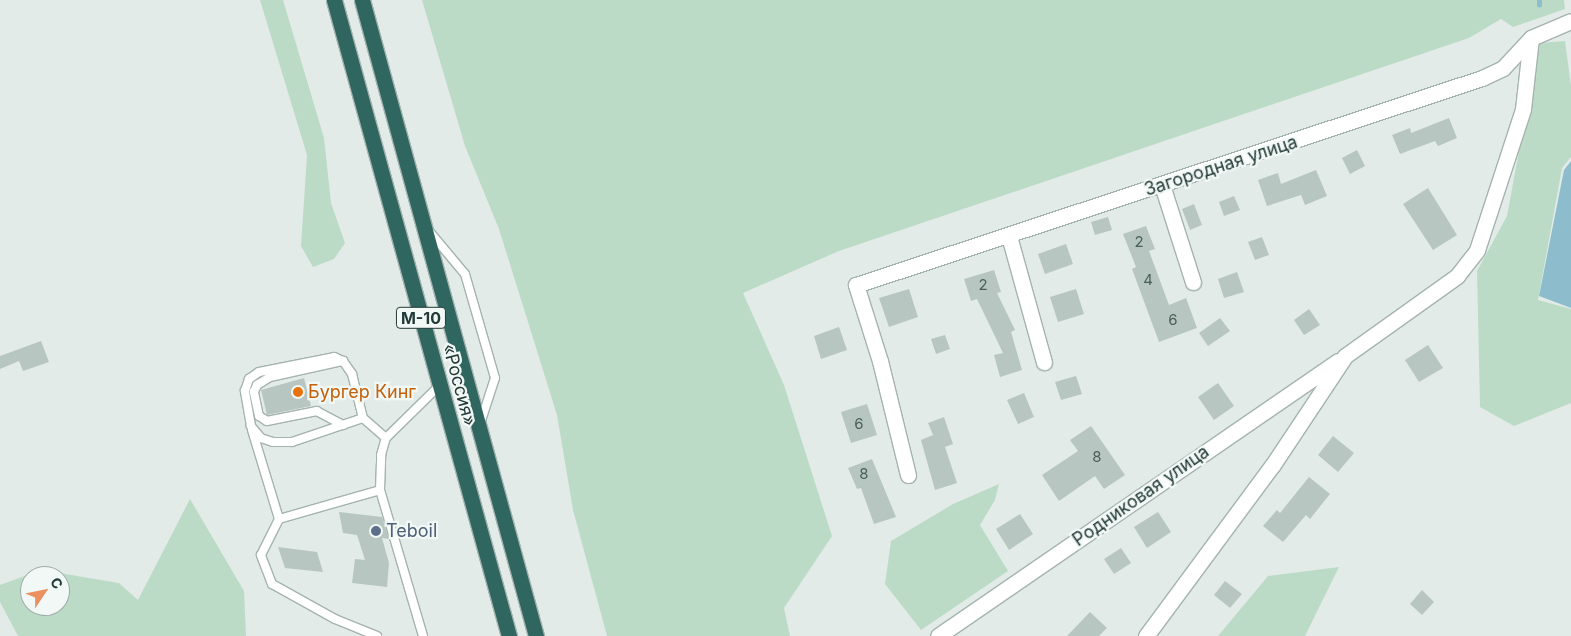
<!DOCTYPE html>
<meta charset="utf-8">
<style>
body{margin:0}
#map{position:relative;width:1571px;height:636px;overflow:hidden;background:#e2ebe8;font-family:Inter,sans-serif}
div>[style]{position:absolute}
.green>*{inset:0;background:#bcdbc7}
.water>*{inset:0;background:#8dbdcd}
.stream>*{height:4.5px;margin:-2.25px;padding:0 2.25px;transform-origin:2.25px;border-radius:2.25px;background:#8dbdcd}
.building>*{inset:0;background:#b7c6c1}
.roads{filter:drop-shadow(1px 0 #a5b3af) drop-shadow(-1px 0 #a5b3af) drop-shadow(0 1px #a5b3af) drop-shadow(0 -1px #a5b3af)}
.lane>*{height:8px;margin:-4px;padding:0 4px;transform-origin:4px;border-radius:4px;background:#fff}
.street>*{height:15px;margin:-7.5px;padding:0 7.5px;transform-origin:7.5px;border-radius:7.5px;background:#fff}
.highway>*{height:15px;margin:-7.5px;padding:0 7.5px;transform-origin:7.5px;border-radius:7.5px;background:#306660}
.dots>*{width:14px;height:14px;translate:-50% -50%;box-sizing:border-box;border:2px solid #f2f8f6;border-radius:50%}
span{translate:-50% -50%;white-space:nowrap;text-align:center;line-height:1.15;-webkit-text-stroke:4.5px #f2f8f6;paint-order:stroke}
.number-label{font-size:15px;color:#485e5a}
.number-label span{-webkit-text-stroke-width:0}
.shield-label span{padding:1px 4px;background:#f2f8f6;border:1px solid;border-radius:4px;-webkit-text-stroke-width:0}
.shield-label{font-size:16px;color:#233b37;font-weight:700}
.street-label{font-size:18px;color:#233b37}
.food-label{font-size:18px;color:#c56008}
.left{translate:0 -50%;text-align:left}
.service-label{font-size:18px;color:#4e5e75}
.north{position:absolute;left:20px;top:566px;width:50px;height:50px;box-sizing:border-box;background:#f2f8f6;border:1px solid #9facaa;border-radius:50%;rotate:56deg;font-size:14px;font-weight:700;line-height:20px;text-align:center;color:#233b37}
.north::after{content:'';display:block;margin:auto;width:18px;height:22px;background:#ea9061;clip-path:polygon(50% 0,100% 100%,50% 72%,0 100%)}
</style>
<div id="map">
<div class="green">
<i style="clip-path:polygon(260px 0,283px 0,324px 138px,331px 203px,345px 243px,334px 259px,313px 267px,301px 246px,307px 155px)"></i>
<i style="clip-path:polygon(422px 0,1564px 0,1565px 9px,1513px 27px,1501px 19px,1469px 38px,839px 251px,743px 293px,784px 385px,832px 536px,784px 608px,790px 636px,607px 636px,573px 510px,557px 415px,499px 229px,465px 146px)"></i>
<i style="clip-path:polygon(1565px 41px,1571px 86px,1571px 157px,1562px 168px,1538px 300px,1571px 309px,1571px 403px,1514px 426px,1480px 407px,1477px 271px,1507px 216px,1539px 43px)"></i>
<i style="clip-path:polygon(999px 484px,995px 500px,980px 525px,1008px 571px,921px 630px,885px 584px,891px 541px,953px 504px)"></i>
<i style="clip-path:polygon(evenodd,190px 499px,244px 591px,246px 636px,18px 636px,0 602px,0 585px,41px 570px,119px 583px,138px 600px,190px 499px,30px 576px,60px 576px,60px 606px,30px 606px,30px 576px)"></i>
<i style="clip-path:polygon(1339px 567px,1305px 636px,1218px 636px,1268px 576px)"></i>
</div>
<div class="water">
<i style="clip-path:polygon(1571px 161px,1571px 308px,1539px 296px,1564px 170px)"></i>
</div>
<div class="stream">
<i style="left:1539px;top:5px;width:5px;rotate:-90deg"></i>
</div>
<div class="building">
<i style="clip-path:polygon(1449px 118px,1457px 138px,1438px 146px,1435px 141px,1400px 154px,1392px 135px,1410px 128px,1411px 133px)"></i>
<i style="clip-path:polygon(1357px 150px,1365px 166px,1350px 174px,1342px 158px)"></i>
<i style="clip-path:polygon(1316px 170px,1327px 196px,1305px 205px,1301px 195px,1267px 206px,1258px 180px,1278px 173px,1281px 184px)"></i>
<i style="clip-path:polygon(1428px 188px,1457px 235px,1433px 250px,1403px 204px)"></i>
<i style="clip-path:polygon(1234px 196px,1240px 210px,1224px 216px,1219px 202px)"></i>
<i style="clip-path:polygon(1194px 204px,1202px 225px,1190px 230px,1182px 209px)"></i>
<i style="clip-path:polygon(1108px 217px,1112px 230px,1095px 235px,1091px 222px)"></i>
<i style="clip-path:polygon(1146px 226px,1155px 249px,1149px 251px,1169px 305px,1186px 298px,1197px 328px,1159px 342px,1132px 269px,1136px 267px,1123px 234px)"></i>
<i style="clip-path:polygon(1262px 237px,1269px 255px,1255px 260px,1248px 242px)"></i>
<i style="clip-path:polygon(1066px 244px,1073px 264px,1045px 274px,1038px 254px)"></i>
<i style="clip-path:polygon(994px 270px,1001px 292px,997px 293px,1015px 330px,1011px 332px,1022px 370px,1000px 377px,994px 355px,1003px 353px,977px 299px,971px 301px,964px 279px)"></i>
<i style="clip-path:polygon(1237px 272px,1244px 292px,1224px 298px,1218px 279px)"></i>
<i style="clip-path:polygon(909px 289px,918px 317px,889px 327px,879px 298px)"></i>
<i style="clip-path:polygon(1076px 289px,1084px 314px,1058px 322px,1050px 297px)"></i>
<i style="clip-path:polygon(1309px 309px,1320px 325px,1304px 335px,1294px 320px)"></i>
<i style="clip-path:polygon(1220px 318px,1230px 331px,1208px 346px,1199px 333px)"></i>
<i style="clip-path:polygon(839px 327px,847px 350px,821px 359px,814px 336px)"></i>
<i style="clip-path:polygon(945px 335px,950px 349px,936px 354px,931px 339px)"></i>
<i style="clip-path:polygon(41px 341px,49px 362px,23px 371px,19px 361px,0 369px,0 356px)"></i>
<i style="clip-path:polygon(1428px 345px,1443px 368px,1419px 382px,1405px 360px)"></i>
<i style="clip-path:polygon(1076px 376px,1082px 394px,1061px 400px,1055px 382px)"></i>
<i style="clip-path:polygon(304px 378px,311px 406px,267px 415px,261px 390px)"></i>
<i style="clip-path:polygon(1218px 383px,1234px 406px,1214px 420px,1198px 397px)"></i>
<i style="clip-path:polygon(1024px 393px,1034px 417px,1018px 424px,1007px 400px)"></i>
<i style="clip-path:polygon(867px 404px,877px 435px,851px 443px,841px 412px)"></i>
<i style="clip-path:polygon(944px 417px,953px 444px,945px 447px,957px 483px,935px 490px,921px 440px,933px 435px,928px 423px)"></i>
<i style="clip-path:polygon(1091px 426px,1125px 475px,1104px 489px,1095px 476px,1059px 501px,1042px 475px,1078px 451px,1070px 440px)"></i>
<i style="clip-path:polygon(1333px 436px,1354px 453px,1338px 472px,1318px 455px)"></i>
<i style="clip-path:polygon(872px 459px,896px 517px,874px 524px,861px 488px,857px 489px,848px 468px)"></i>
<i style="clip-path:polygon(1309px 477px,1330px 494px,1310px 519px,1306px 515px,1283px 542px,1263px 526px,1277px 510px,1280px 513px)"></i>
<i style="clip-path:polygon(339px 512px,382px 517px,389px 539px,382px 538px,389px 563px,387px 587px,352px 583px,355px 559px,365px 560px,357px 535px,343px 533px)"></i>
<i style="clip-path:polygon(1158px 512px,1171px 532px,1147px 548px,1134px 527px)"></i>
<i style="clip-path:polygon(1020px 514px,1033px 534px,1009px 550px,996px 529px)"></i>
<i style="clip-path:polygon(278px 547px,317px 552px,323px 572px,285px 568px)"></i>
<i style="clip-path:polygon(1121px 548px,1131px 563px,1114px 574px,1104px 559px)"></i>
<i style="clip-path:polygon(1225px 581px,1242px 594px,1230px 608px,1214px 595px)"></i>
<i style="clip-path:polygon(1422px 590px,1434px 602px,1422px 615px,1410px 604px)"></i>
<i style="clip-path:polygon(1090px 612px,1107px 628px,1099px 636px,1067px 636px)"></i>
</div>
<div class="roads">
<div class="lane">
<i style="left:429px;top:231px;width:56px;rotate:50.1deg"></i>
<i style="left:465px;top:274px;width:108px;rotate:73.9deg"></i>
<i style="left:495px;top:378px;width:48px;rotate:108.1deg"></i>
<i style="left:363px;top:418px;width:75px;rotate:161.3deg"></i>
<i style="left:292px;top:442px;width:19px;rotate:180deg"></i>
<i style="left:273px;top:442px;width:13px;rotate:-162deg"></i>
<i style="left:261px;top:438px;width:16px;rotate:-130deg"></i>
<i style="left:251px;top:426px;width:36px;rotate:-100deg"></i>
<i style="left:245px;top:391px;width:13px;rotate:-72deg"></i>
<i style="left:249px;top:379px;width:12px;rotate:-35deg"></i>
<i style="left:259px;top:372px;width:76px;rotate:-11.3deg"></i>
<i style="left:334px;top:357px;width:10px;rotate:24deg"></i>
<i style="left:343px;top:361px;width:16px;rotate:55deg"></i>
<i style="left:352px;top:374px;width:45px;rotate:76deg"></i>
<i style="left:363px;top:418px;width:30px;rotate:41deg"></i>
<i style="left:343px;top:425px;width:30px;rotate:-152deg"></i>
<i style="left:317px;top:411px;width:51px;rotate:168.7deg"></i>
<i style="left:267px;top:421px;width:9px;rotate:-148deg"></i>
<i style="left:259px;top:416px;width:25px;rotate:-102deg"></i>
<i style="left:254px;top:392px;width:8px;rotate:-67deg"></i>
<i style="left:257px;top:385px;width:15px;rotate:-32deg"></i>
<i style="left:270px;top:377px;width:75px;rotate:-12.4deg"></i>
<i style="left:252px;top:430px;width:93px;rotate:73.1deg"></i>
<i style="left:377px;top:636px;width:45px;rotate:-158deg"></i>
<i style="left:335px;top:619px;width:72px;rotate:-150.9deg"></i>
<i style="left:272px;top:584px;width:31px;rotate:-111deg"></i>
<i style="left:261px;top:555px;width:40px;rotate:-63.4deg"></i>
<i style="left:279px;top:519px;width:105px;rotate:-16deg"></i>
<i style="left:423px;top:636px;width:152px;rotate:-106.4deg"></i>
<i style="left:380px;top:490px;width:35px;rotate:-88deg"></i>
<i style="left:381px;top:455px;width:18px;rotate:-74deg"></i>
<i style="left:386px;top:438px;width:76px;rotate:-44.5deg"></i>
</div>
<div class="street">
<i style="left:1162px;top:185px;width:102px;rotate:72.3deg"></i>
<i style="left:1009px;top:236px;width:131px;rotate:74.5deg"></i>
<i style="left:908px;top:475px;width:117px;rotate:-103.8deg"></i>
<i style="left:880px;top:361px;width:80px;rotate:-107.5deg"></i>
<i style="left:856px;top:285px;width:659px;rotate:-18.3deg"></i>
<i style="left:1482px;top:78px;width:23px;rotate:-25deg"></i>
<i style="left:1503px;top:68px;width:41px;rotate:-47deg"></i>
<i style="left:1531px;top:38px;width:43px;rotate:-23deg"></i>
<i style="left:938px;top:636px;width:485px;rotate:-34.5deg"></i>
<i style="left:1146px;top:636px;width:212px;rotate:-53.5deg"></i>
<i style="left:1272px;top:466px;width:132px;rotate:-56.4deg"></i>
<i style="left:1345px;top:356px;width:138px;rotate:-35.5deg"></i>
<i style="left:1457px;top:276px;width:33px;rotate:-52deg"></i>
<i style="left:1477px;top:250px;width:148px;rotate:-71.9deg"></i>
<i style="left:1523px;top:109px;width:71px;rotate:-83.6deg"></i>
</div>
<div class="highway">
<i style="left:334px;top:0;width:660px;rotate:74.62deg"></i>
<i style="left:362px;top:0;width:659px;rotate:74.7deg"></i>
</div>
</div>
<div class="dots">
<i style="left:298px;top:392px;background:#e8710a"></i>
<i style="left:376px;top:531px;background:#5c6f8a"></i>
</div>
<div class="number-label">
<span style="left:1139px;top:242px">2</span>
<span style="left:1148px;top:280px">4</span>
<span style="left:983px;top:285px">2</span>
<span style="left:1173px;top:320px">6</span>
<span style="left:859px;top:424px">6</span>
<span style="left:1097px;top:457px">8</span>
<span style="left:864px;top:474px">8</span>
</div>
<div class="shield-label">
<span style="left:421px;top:318px">М-10</span>
</div>
<div class="street-label">
<span style="left:1221px;top:166px;rotate:-18deg">Загородная улица</span>
<span style="left:459px;top:385px;rotate:75deg">«Россия»</span>
<span style="left:1141px;top:496px;rotate:-35deg">Родниковая улица</span>
</div>
<div class="food-label">
<span class="left" style="left:308px;top:392px">Бургер Кинг</span>
</div>
<div class="service-label">
<span class="left" style="left:386px;top:531px">Teboil</span>
</div>
<div class="north">С</div>
</div>
